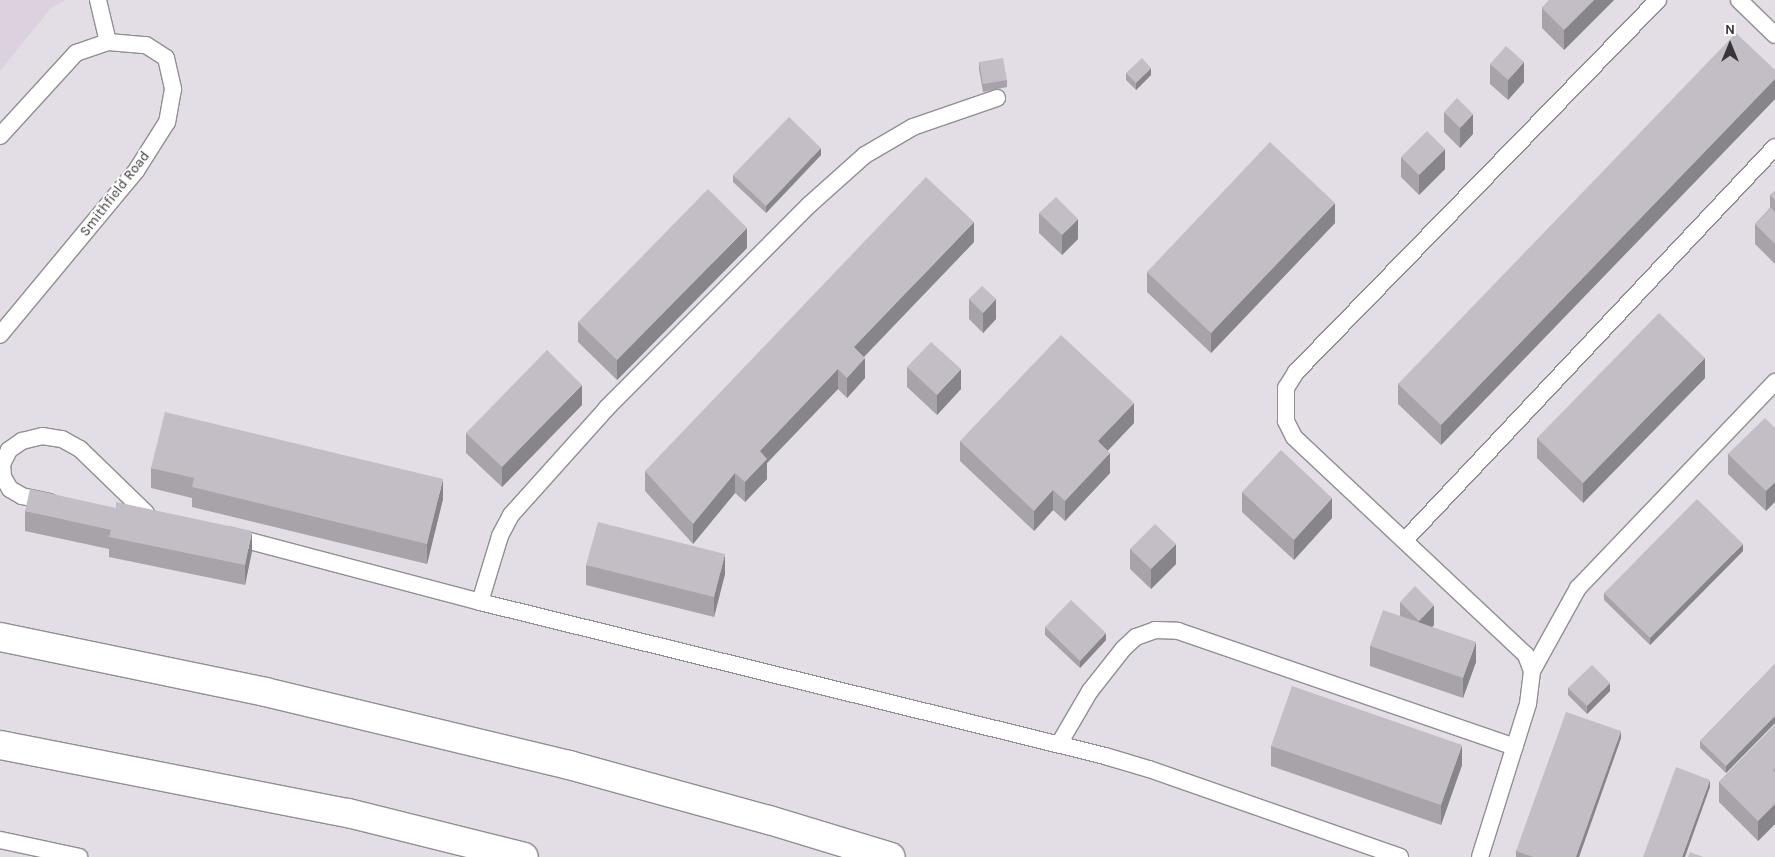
<!DOCTYPE html>
<style>
body{margin:0}
#map{position:relative;width:1775px;height:857px;overflow:hidden;background:#e3dee5;font-family:Karla,sans-serif}
div>[style]{position:absolute}
.built>*{inset:0;background:#dbd1df}
.roads{filter:drop-shadow(1px 0 #928e94) drop-shadow(-1px 0 #928e94) drop-shadow(0 1px #928e94) drop-shadow(0 -1px #928e94)}
.service>*{height:16px;margin:-8px;padding:0 8px;transform-origin:8px;border-radius:8px;background:#fff}
.motorway>*{height:28px;margin:-14px;padding:0 14px;transform-origin:14px;border-radius:14px;background:#fff}
.wall>*{inset:0;background:#a8a3a9}
.shaded-wall>*{inset:0;background:#88858a}
.building>*{inset:0;background:#c3bec5}
span{translate:-50% -50%;white-space:nowrap;text-align:center;line-height:1.15;-webkit-text-stroke:4px #fff;paint-order:stroke}
.street-label{font-size:14px;color:#373537}
.north{position:absolute;left:1705px;top:20px;width:50px;height:50px;-webkit-text-stroke:4px #fff;paint-order:stroke;rotate:0deg;font-size:14px;font-weight:700;line-height:20px;text-align:center;color:#373537}
.north::after{content:'';display:block;margin:auto;width:18px;height:22px;background:#373537;clip-path:polygon(50% 0,100% 100%,50% 72%,0 100%)}
</style>
<div id="map">
<div class="built">
<i style="clip-path:polygon(0 0,66px 0,51px 8px,0 71px)"></i>
</div>
<div class="roads">
<div class="service">
<i style="left:98px;top:0;width:43px;rotate:76.6deg"></i>
<i style="left:1739px;top:0;width:50px;rotate:44.2deg"></i>
<i style="left:997px;top:98px;width:89px;rotate:161deg"></i>
<i style="left:913px;top:127px;width:56px;rotate:149.7deg"></i>
<i style="left:865px;top:155px;width:75px;rotate:138.2deg"></i>
<i style="left:809px;top:205px;width:286px;rotate:134.9deg"></i>
<i style="left:607px;top:408px;width:144px;rotate:131.9deg"></i>
<i style="left:511px;top:515px;width:24px;rotate:118deg"></i>
<i style="left:500px;top:536px;width:69px;rotate:106.9deg"></i>
<i style="left:480px;top:602px;width:644px;rotate:13.84deg"></i>
<i style="left:1105px;top:756px;width:46px;rotate:16.5deg"></i>
<i style="left:1149px;top:769px;width:266px;rotate:19.3deg"></i>
<i style="left:0;top:136px;width:113px;rotate:-47.5deg"></i>
<i style="left:76px;top:53px;width:34px;rotate:-19deg"></i>
<i style="left:108px;top:42px;width:38px;rotate:5deg"></i>
<i style="left:146px;top:45px;width:24px;rotate:33deg"></i>
<i style="left:166px;top:58px;width:32px;rotate:77deg"></i>
<i style="left:173px;top:89px;width:34px;rotate:100deg"></i>
<i style="left:167px;top:122px;width:58px;rotate:122.3deg"></i>
<i style="left:136px;top:171px;width:213px;rotate:129.7deg"></i>
<i style="left:50px;top:502px;width:29px;rotate:-168deg"></i>
<i style="left:22px;top:496px;width:14px;rotate:-150deg"></i>
<i style="left:10px;top:489px;width:14px;rotate:-120deg"></i>
<i style="left:3px;top:477px;width:13px;rotate:-94deg"></i>
<i style="left:2px;top:464px;width:16px;rotate:-63deg"></i>
<i style="left:9px;top:450px;width:16px;rotate:-35deg"></i>
<i style="left:22px;top:441px;width:21px;rotate:-14deg"></i>
<i style="left:42px;top:436px;width:20px;rotate:9deg"></i>
<i style="left:62px;top:439px;width:21px;rotate:29deg"></i>
<i style="left:80px;top:449px;width:92px;rotate:44.1deg"></i>
<i style="left:231px;top:536px;width:258px;rotate:14.8deg"></i>
<i style="left:1406px;top:539px;width:538px;rotate:-46.73deg"></i>
<i style="left:1532px;top:671px;width:95px;rotate:-61deg"></i>
<i style="left:1578px;top:588px;width:285px;rotate:-46.3deg"></i>
<i style="left:1059px;top:744px;width:61px;rotate:-59.7deg"></i>
<i style="left:1090px;top:691px;width:53px;rotate:-51.8deg"></i>
<i style="left:1123px;top:649px;width:18px;rotate:-43deg"></i>
<i style="left:1136px;top:637px;width:20px;rotate:-20deg"></i>
<i style="left:1155px;top:630px;width:23px;rotate:2deg"></i>
<i style="left:1178px;top:631px;width:356px;rotate:19deg"></i>
<i style="left:0;top:840px;width:81px;rotate:12.1deg"></i>
<i style="left:1480px;top:857px;width:160px;rotate:-72.6deg"></i>
<i style="left:1528px;top:704px;width:33px;rotate:-83deg"></i>
<i style="left:1532px;top:671px;width:17px;rotate:-111deg"></i>
<i style="left:1526px;top:655px;width:318px;rotate:-136.8deg"></i>
<i style="left:1294px;top:437px;width:18px;rotate:-117deg"></i>
<i style="left:1286px;top:421px;width:33px;rotate:-90deg"></i>
<i style="left:1286px;top:388px;width:19px;rotate:-58deg"></i>
<i style="left:1296px;top:372px;width:519px;rotate:-45.78deg"></i>
</div>
<div class="motorway">
<i style="left:0;top:637px;width:271px;rotate:11.7deg"></i>
<i style="left:265px;top:692px;width:313px;rotate:13.5deg"></i>
<i style="left:569px;top:765px;width:207px;rotate:15.4deg"></i>
<i style="left:769px;top:820px;width:127px;rotate:16.9deg"></i>
<i style="left:0;top:745px;width:355px;rotate:11.1deg"></i>
<i style="left:348px;top:813px;width:181px;rotate:14deg"></i>
</div>
</div>
<div class="wall">
<i style="clip-path:polygon(1549px 0,1614px 0,1564px 50px,1542px 28px,1542px 8px)"></i>
<i style="clip-path:polygon(979px 62px,1007px 80px,1007px 87px,983px 92px,979px 69px)"></i>
<i style="clip-path:polygon(1490px 64px,1524px 82px,1508px 100px,1490px 84px)"></i>
<i style="clip-path:polygon(1775px 70px,1775px 99px,1441px 445px,1398px 404px,1398px 384px)"></i>
<i style="clip-path:polygon(1126px 73px,1151px 75px,1136px 90px,1126px 80px)"></i>
<i style="clip-path:polygon(1444px 112px,1473px 134px,1460px 148px,1444px 132px)"></i>
<i style="clip-path:polygon(821px 155px,766px 213px,733px 182px,733px 175px)"></i>
<i style="clip-path:polygon(1401px 157px,1445px 169px,1419px 195px,1401px 177px)"></i>
<i style="clip-path:polygon(1775px 191px,1775px 264px,1755px 244px,1755px 224px,1770px 208px,1770px 195px)"></i>
<i style="clip-path:polygon(1039px 213px,1078px 239px,1062px 255px,1039px 233px)"></i>
<i style="clip-path:polygon(1335px 223px,1211px 353px,1147px 292px,1147px 272px)"></i>
<i style="clip-path:polygon(974px 242px,864px 357px,865px 378px,847px 398px,838px 389px,767px 463px,767px 479px,745px 502px,735px 493px,693px 544px,645px 491px,645px 471px)"></i>
<i style="clip-path:polygon(747px 248px,617px 380px,578px 342px,578px 322px)"></i>
<i style="clip-path:polygon(969px 299px,996px 319px,983px 333px,969px 319px)"></i>
<i style="clip-path:polygon(907px 367px,961px 389px,937px 415px,907px 387px)"></i>
<i style="clip-path:polygon(1705px 378px,1583px 503px,1537px 458px,1537px 438px)"></i>
<i style="clip-path:polygon(582px 405px,502px 487px,466px 453px,466px 433px)"></i>
<i style="clip-path:polygon(1134px 423px,1107px 451px,1110px 473px,1065px 521px,1053px 510px,1034px 531px,960px 461px,960px 441px)"></i>
<i style="clip-path:polygon(1775px 428px,1766px 511px,1728px 474px,1728px 454px)"></i>
<i style="clip-path:polygon(151px 468px,443px 499px,427px 564px,192px 507px,192px 498px,151px 488px)"></i>
<i style="clip-path:polygon(1242px 492px,1332px 518px,1294px 560px,1242px 512px)"></i>
<i style="clip-path:polygon(25px 511px,252px 551px,245px 585px,109px 557px,109px 549px,25px 531px)"></i>
<i style="clip-path:polygon(1130px 549px,1176px 564px,1151px 589px,1130px 569px)"></i>
<i style="clip-path:polygon(1743px 551px,1650px 645px,1604px 600px,1604px 593px)"></i>
<i style="clip-path:polygon(586px 565px,725px 574px,714px 617px,586px 585px)"></i>
<i style="clip-path:polygon(1400px 602px,1434px 625px,1432px 627px,1476px 662px,1463px 698px,1370px 666px,1370px 646px,1400px 616px)"></i>
<i style="clip-path:polygon(1045px 627px,1106px 640px,1080px 668px,1045px 635px)"></i>
<i style="clip-path:polygon(1775px 664px,1775px 723px,1726px 773px,1700px 748px,1700px 741px)"></i>
<i style="clip-path:polygon(1568px 688px,1610px 691px,1587px 714px,1568px 695px)"></i>
<i style="clip-path:polygon(1775px 725px,1775px 824px,1758px 841px,1719px 802px,1719px 782px)"></i>
<i style="clip-path:polygon(1621px 738px,1579px 857px,1516px 857px,1516px 851px)"></i>
<i style="clip-path:polygon(1271px 746px,1462px 765px,1441px 825px,1271px 766px)"></i>
</div>
<div class="shaded-wall">
<i style="clip-path:polygon(1594px 0,1614px 0,1564px 50px,1564px 30px)"></i>
<i style="clip-path:polygon(1524px 62px,1524px 82px,1508px 100px,1508px 80px)"></i>
<i style="clip-path:polygon(1151px 68px,1151px 75px,1136px 90px,1136px 83px)"></i>
<i style="clip-path:polygon(1775px 79px,1775px 99px,1441px 445px,1441px 425px)"></i>
<i style="clip-path:polygon(1473px 114px,1473px 134px,1460px 148px,1460px 128px)"></i>
<i style="clip-path:polygon(821px 148px,821px 155px,766px 213px,766px 206px)"></i>
<i style="clip-path:polygon(1445px 149px,1445px 169px,1419px 195px,1419px 175px)"></i>
<i style="clip-path:polygon(1335px 203px,1335px 223px,1211px 353px,1211px 333px)"></i>
<i style="clip-path:polygon(1078px 219px,1078px 239px,1062px 255px,1062px 235px)"></i>
<i style="clip-path:polygon(974px 222px,974px 242px,854px 367px,854px 347px)"></i>
<i style="clip-path:polygon(747px 228px,747px 248px,617px 380px,617px 360px)"></i>
<i style="clip-path:polygon(996px 299px,996px 319px,983px 333px,983px 313px)"></i>
<i style="clip-path:polygon(865px 358px,865px 378px,847px 398px,847px 378px)"></i>
<i style="clip-path:polygon(1705px 358px,1705px 378px,1583px 503px,1583px 483px)"></i>
<i style="clip-path:polygon(838px 369px,838px 389px,767px 463px,767px 479px,745px 502px,745px 482px,760px 451px)"></i>
<i style="clip-path:polygon(961px 369px,961px 389px,937px 415px,937px 395px)"></i>
<i style="clip-path:polygon(582px 385px,582px 405px,502px 487px,502px 467px)"></i>
<i style="clip-path:polygon(1134px 403px,1134px 423px,1098px 461px,1098px 441px)"></i>
<i style="clip-path:polygon(1110px 453px,1110px 473px,1065px 521px,1065px 501px)"></i>
<i style="clip-path:polygon(735px 473px,735px 493px,693px 544px,693px 524px)"></i>
<i style="clip-path:polygon(443px 479px,443px 499px,427px 564px,427px 544px)"></i>
<i style="clip-path:polygon(1775px 482px,1775px 502px,1766px 511px,1766px 491px)"></i>
<i style="clip-path:polygon(1053px 490px,1053px 510px,1034px 531px,1034px 511px)"></i>
<i style="clip-path:polygon(1332px 498px,1332px 518px,1294px 560px,1294px 540px)"></i>
<i style="clip-path:polygon(252px 531px,252px 551px,245px 585px,245px 565px)"></i>
<i style="clip-path:polygon(1176px 544px,1176px 564px,1151px 589px,1151px 569px)"></i>
<i style="clip-path:polygon(1743px 544px,1743px 551px,1650px 645px,1650px 638px)"></i>
<i style="clip-path:polygon(725px 554px,725px 574px,714px 617px,714px 597px)"></i>
<i style="clip-path:polygon(1434px 605px,1434px 625px,1419px 641px,1419px 621px)"></i>
<i style="clip-path:polygon(1106px 633px,1106px 640px,1080px 668px,1080px 661px)"></i>
<i style="clip-path:polygon(1476px 642px,1476px 662px,1463px 698px,1463px 678px)"></i>
<i style="clip-path:polygon(1610px 683px,1610px 691px,1587px 714px,1587px 706px)"></i>
<i style="clip-path:polygon(1775px 716px,1775px 723px,1726px 773px,1726px 766px)"></i>
<i style="clip-path:polygon(1621px 731px,1621px 738px,1579px 857px,1576px 857px)"></i>
<i style="clip-path:polygon(1462px 745px,1462px 765px,1441px 825px,1441px 805px)"></i>
<i style="clip-path:polygon(1710px 780px,1710px 787px,1685px 857px,1682px 857px)"></i>
<i style="clip-path:polygon(1775px 804px,1775px 824px,1758px 841px,1758px 821px)"></i>
</div>
<div class="building">
<i style="clip-path:polygon(1549px 0,1594px 0,1564px 30px,1542px 8px)"></i>
<i style="clip-path:polygon(1736px 33px,1775px 70px,1775px 79px,1441px 425px,1398px 384px)"></i>
<i style="clip-path:polygon(1506px 46px,1524px 62px,1508px 80px,1490px 64px)"></i>
<i style="clip-path:polygon(1003px 58px,1007px 80px,983px 84px,979px 62px)"></i>
<i style="clip-path:polygon(1142px 58px,1151px 68px,1136px 83px,1126px 73px)"></i>
<i style="clip-path:polygon(1457px 98px,1473px 114px,1460px 128px,1444px 112px)"></i>
<i style="clip-path:polygon(789px 117px,821px 148px,766px 206px,733px 175px)"></i>
<i style="clip-path:polygon(1427px 131px,1445px 149px,1419px 175px,1401px 157px)"></i>
<i style="clip-path:polygon(1270px 142px,1335px 203px,1211px 333px,1147px 272px)"></i>
<i style="clip-path:polygon(926px 177px,974px 222px,854px 347px,865px 358px,847px 378px,838px 369px,760px 451px,767px 459px,745px 482px,735px 473px,693px 524px,645px 471px)"></i>
<i style="clip-path:polygon(708px 189px,747px 228px,617px 360px,578px 322px)"></i>
<i style="clip-path:polygon(1775px 191px,1775px 200px,1770px 195px)"></i>
<i style="clip-path:polygon(1056px 197px,1078px 219px,1062px 235px,1039px 213px)"></i>
<i style="clip-path:polygon(1771px 208px,1775px 212px,1775px 244px,1755px 224px)"></i>
<i style="clip-path:polygon(982px 286px,996px 299px,983px 313px,969px 299px)"></i>
<i style="clip-path:polygon(1659px 313px,1705px 358px,1583px 483px,1537px 438px)"></i>
<i style="clip-path:polygon(1061px 335px,1134px 403px,1098px 441px,1110px 453px,1065px 501px,1053px 490px,1034px 511px,960px 441px)"></i>
<i style="clip-path:polygon(931px 342px,961px 369px,937px 395px,907px 367px)"></i>
<i style="clip-path:polygon(547px 350px,582px 385px,502px 467px,466px 433px)"></i>
<i style="clip-path:polygon(165px 412px,443px 479px,427px 544px,192px 487px,194px 478px,151px 468px)"></i>
<i style="clip-path:polygon(1765px 418px,1775px 428px,1775px 482px,1766px 491px,1728px 454px)"></i>
<i style="clip-path:polygon(1281px 450px,1332px 498px,1294px 540px,1242px 492px)"></i>
<i style="clip-path:polygon(30px 489px,116px 508px,116px 502px,252px 531px,245px 565px,109px 537px,111px 530px,25px 511px)"></i>
<i style="clip-path:polygon(1697px 499px,1743px 544px,1650px 638px,1604px 593px)"></i>
<i style="clip-path:polygon(598px 522px,725px 554px,714px 597px,586px 565px)"></i>
<i style="clip-path:polygon(1155px 524px,1176px 544px,1151px 569px,1130px 549px)"></i>
<i style="clip-path:polygon(1415px 586px,1434px 605px,1419px 621px,1400px 602px)"></i>
<i style="clip-path:polygon(1071px 600px,1106px 633px,1080px 661px,1045px 627px)"></i>
<i style="clip-path:polygon(1383px 610px,1476px 642px,1463px 678px,1370px 646px)"></i>
<i style="clip-path:polygon(1775px 664px,1775px 716px,1726px 766px,1700px 741px)"></i>
<i style="clip-path:polygon(1592px 665px,1610px 683px,1587px 706px,1568px 688px)"></i>
<i style="clip-path:polygon(1292px 686px,1462px 745px,1441px 805px,1271px 746px)"></i>
<i style="clip-path:polygon(1566px 712px,1621px 731px,1576px 857px,1533px 857px,1516px 851px)"></i>
<i style="clip-path:polygon(1775px 725px,1775px 768px,1773px 770px,1775px 773px,1775px 804px,1758px 821px,1719px 782px)"></i>
<i style="clip-path:polygon(1676px 767px,1710px 780px,1682px 857px,1643px 857px)"></i>
<i style="clip-path:polygon(1690px 852px,1703px 857px,1688px 857px)"></i>
</div>
<div class="street-label">
<span style="left:115px;top:194px;rotate:-52deg">Smithfield Road</span>
</div>
<div class="north">N</div>
</div>
